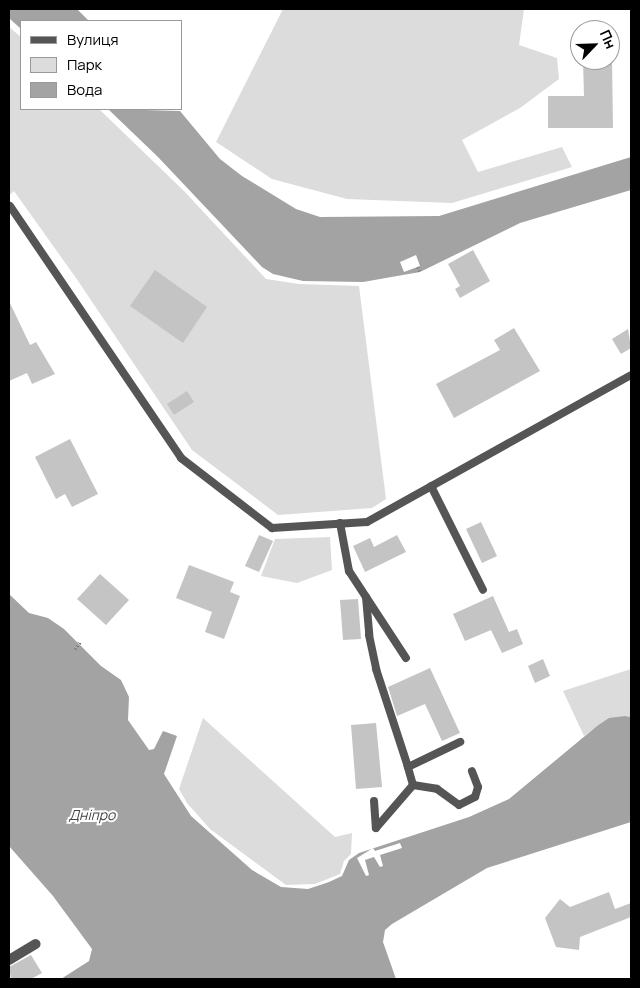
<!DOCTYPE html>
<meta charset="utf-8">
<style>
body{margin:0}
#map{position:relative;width:640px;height:988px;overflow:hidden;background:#fff;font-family:Manrope,sans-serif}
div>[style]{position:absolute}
.green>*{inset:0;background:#dcdcdc}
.water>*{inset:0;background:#a3a3a3}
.pier>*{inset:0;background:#fff}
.building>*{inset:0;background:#c4c4c4}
.path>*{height:2.5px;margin-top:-1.25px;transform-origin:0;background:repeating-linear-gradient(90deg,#777 0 1px,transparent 0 3.5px)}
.service>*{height:8px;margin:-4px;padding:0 4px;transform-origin:4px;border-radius:4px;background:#555}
.minor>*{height:10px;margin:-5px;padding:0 5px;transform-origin:5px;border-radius:5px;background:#555}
span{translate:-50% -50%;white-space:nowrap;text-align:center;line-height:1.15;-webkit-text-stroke:4px #fff;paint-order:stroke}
.water-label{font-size:14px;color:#444;font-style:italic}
.frame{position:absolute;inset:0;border:10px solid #000;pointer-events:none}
.legend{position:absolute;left:20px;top:20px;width:162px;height:90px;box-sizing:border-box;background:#fff;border:1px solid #999;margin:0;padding:6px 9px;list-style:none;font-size:15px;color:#000}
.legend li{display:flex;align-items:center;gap:10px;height:25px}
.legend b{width:25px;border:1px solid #999}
.north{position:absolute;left:570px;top:20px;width:50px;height:50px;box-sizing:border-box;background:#fff;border:1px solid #999;border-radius:50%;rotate:66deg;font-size:14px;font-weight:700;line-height:20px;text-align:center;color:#000}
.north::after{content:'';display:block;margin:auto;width:18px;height:22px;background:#000;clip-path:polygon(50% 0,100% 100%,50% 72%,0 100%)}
</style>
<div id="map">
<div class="green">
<i style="clip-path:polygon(283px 9px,524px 9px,519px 45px,557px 58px,559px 79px,520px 108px,462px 140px,478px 172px,562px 147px,572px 167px,452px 203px,347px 199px,272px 179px,216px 142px)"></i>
<i style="clip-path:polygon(9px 27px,21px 37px,21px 109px,99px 109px,184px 191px,266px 279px,299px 284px,359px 286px,386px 499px,372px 508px,278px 515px,192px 450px,76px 278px,14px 191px,9px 196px)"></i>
<i style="clip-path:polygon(330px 537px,332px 570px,297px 583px,261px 576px,275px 539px)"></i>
<i style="clip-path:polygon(631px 669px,631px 717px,625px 716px,597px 726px,584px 736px,563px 691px)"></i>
<i style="clip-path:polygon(203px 718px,335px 837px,352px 833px,351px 854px,344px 861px,340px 874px,315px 884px,286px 885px,210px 829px,187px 803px,179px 789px)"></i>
</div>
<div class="water">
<i style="clip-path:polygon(9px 9px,77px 9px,89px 21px,21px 21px,21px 29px,9px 18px)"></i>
<i style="clip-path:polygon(108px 109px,180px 111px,220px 159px,242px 176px,296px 209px,320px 217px,439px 216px,631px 157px,631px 190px,520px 223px,420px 272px,363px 282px,303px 281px,273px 274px,262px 267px,158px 157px)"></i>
<i style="clip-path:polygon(9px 594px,29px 613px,48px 618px,64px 629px,101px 666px,121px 680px,129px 697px,128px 720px,149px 750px,154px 749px,163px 731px,177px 736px,164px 774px,191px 816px,252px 870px,281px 887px,308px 889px,329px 882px,342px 876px,349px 860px,359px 853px,469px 817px,509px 799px,597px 726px,609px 718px,625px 716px,631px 717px,631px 822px,487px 868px,392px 924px,385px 930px,383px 942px,396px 979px,61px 979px,89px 961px,92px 949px,53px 896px,9px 846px)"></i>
</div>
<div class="pier">
<i style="clip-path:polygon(416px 255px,420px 266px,404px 272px,400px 262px)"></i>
<i style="clip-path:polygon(400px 843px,402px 848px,380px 855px,383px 866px,380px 867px,374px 857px,365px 860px,369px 875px,366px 876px,357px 858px,373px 848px,375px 851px)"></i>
</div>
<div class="building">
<i style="clip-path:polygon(583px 60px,612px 60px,613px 128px,548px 128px,548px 96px,584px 96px)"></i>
<i style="clip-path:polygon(473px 250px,490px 281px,460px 298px,455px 289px,460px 286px,448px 264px)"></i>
<i style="clip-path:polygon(155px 270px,207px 307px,183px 343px,130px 306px)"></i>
<i style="clip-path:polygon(9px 301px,30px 345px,36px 342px,55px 374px,32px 384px,27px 373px,9px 381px)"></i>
<i style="clip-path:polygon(514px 328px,540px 371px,454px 418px,436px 384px,500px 350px,494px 340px)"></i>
<i style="clip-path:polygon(628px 329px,631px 348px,621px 354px,612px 339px)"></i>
<i style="clip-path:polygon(187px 391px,194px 402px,174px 415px,167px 404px)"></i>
<i style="clip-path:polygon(70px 439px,98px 494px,72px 507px,65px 494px,56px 499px,35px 457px)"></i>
<i style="clip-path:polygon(481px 522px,497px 556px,482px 563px,466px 529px)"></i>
<i style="clip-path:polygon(259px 535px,273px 541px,259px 572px,245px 566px)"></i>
<i style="clip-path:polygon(397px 535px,406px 552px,365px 572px,353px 546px,370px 538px,374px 547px)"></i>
<i style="clip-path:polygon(189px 565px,234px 582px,230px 592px,240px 596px,224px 639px,205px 632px,212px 612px,176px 598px)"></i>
<i style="clip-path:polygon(100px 574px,129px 600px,106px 625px,77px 599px)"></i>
<i style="clip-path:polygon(493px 596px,509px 632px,517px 629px,523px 644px,502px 653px,491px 630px,465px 641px,453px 614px)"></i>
<i style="clip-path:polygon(358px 599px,361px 639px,343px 640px,340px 600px)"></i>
<i style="clip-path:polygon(543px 659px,550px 676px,535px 683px,528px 666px)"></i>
<i style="clip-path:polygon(430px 668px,460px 733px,442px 741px,425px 704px,397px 716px,388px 687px)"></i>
<i style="clip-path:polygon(376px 723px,382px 787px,356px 789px,351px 725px)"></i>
<i style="clip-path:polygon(609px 892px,615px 909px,631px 903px,631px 917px,580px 937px,579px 950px,556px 947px,545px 918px,560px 899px,570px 907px)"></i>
<i style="clip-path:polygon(31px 955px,42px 973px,31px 979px,11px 979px,9px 967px)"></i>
</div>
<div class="path">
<i style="left:418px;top:267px;width:5px;rotate:68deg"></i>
<i style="left:75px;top:649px;width:9px;rotate:-54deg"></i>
</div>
<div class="service">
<i style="left:10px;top:206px;width:305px;rotate:55.8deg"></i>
<i style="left:181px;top:458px;width:115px;rotate:37.6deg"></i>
<i style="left:272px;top:528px;width:95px;rotate:-3.6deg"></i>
<i style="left:367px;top:522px;width:302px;rotate:-29.1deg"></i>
<i style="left:431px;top:486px;width:116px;rotate:63.4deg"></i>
<i style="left:340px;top:523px;width:49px;rotate:79.4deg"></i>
<i style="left:349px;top:571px;width:104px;rotate:56.8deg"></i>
<i style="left:366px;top:597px;width:38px;rotate:85deg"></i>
<i style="left:369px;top:635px;width:35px;rotate:78deg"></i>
<i style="left:376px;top:669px;width:103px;rotate:71.9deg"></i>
<i style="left:408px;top:767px;width:58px;rotate:-25.7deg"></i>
<i style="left:413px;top:785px;width:24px;rotate:9deg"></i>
<i style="left:437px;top:789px;width:27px;rotate:36deg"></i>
<i style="left:459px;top:805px;width:18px;rotate:-27deg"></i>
<i style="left:475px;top:797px;width:10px;rotate:-73deg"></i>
<i style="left:478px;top:787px;width:17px;rotate:-111deg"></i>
<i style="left:374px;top:801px;width:27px;rotate:86deg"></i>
<i style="left:376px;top:828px;width:57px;rotate:-49.3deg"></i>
<i style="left:413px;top:785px;width:19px;rotate:-106deg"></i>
</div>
<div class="minor">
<i style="left:9px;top:960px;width:31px;rotate:-31deg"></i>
</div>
<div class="water-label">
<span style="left:92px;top:815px">Дніпро</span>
</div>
<div class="frame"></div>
<ul class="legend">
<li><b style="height:6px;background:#555"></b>Вулиця</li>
<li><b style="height:14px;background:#dcdcdc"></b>Парк</li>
<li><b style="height:14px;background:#a3a3a3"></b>Вода</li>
</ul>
<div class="north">Пн</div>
</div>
